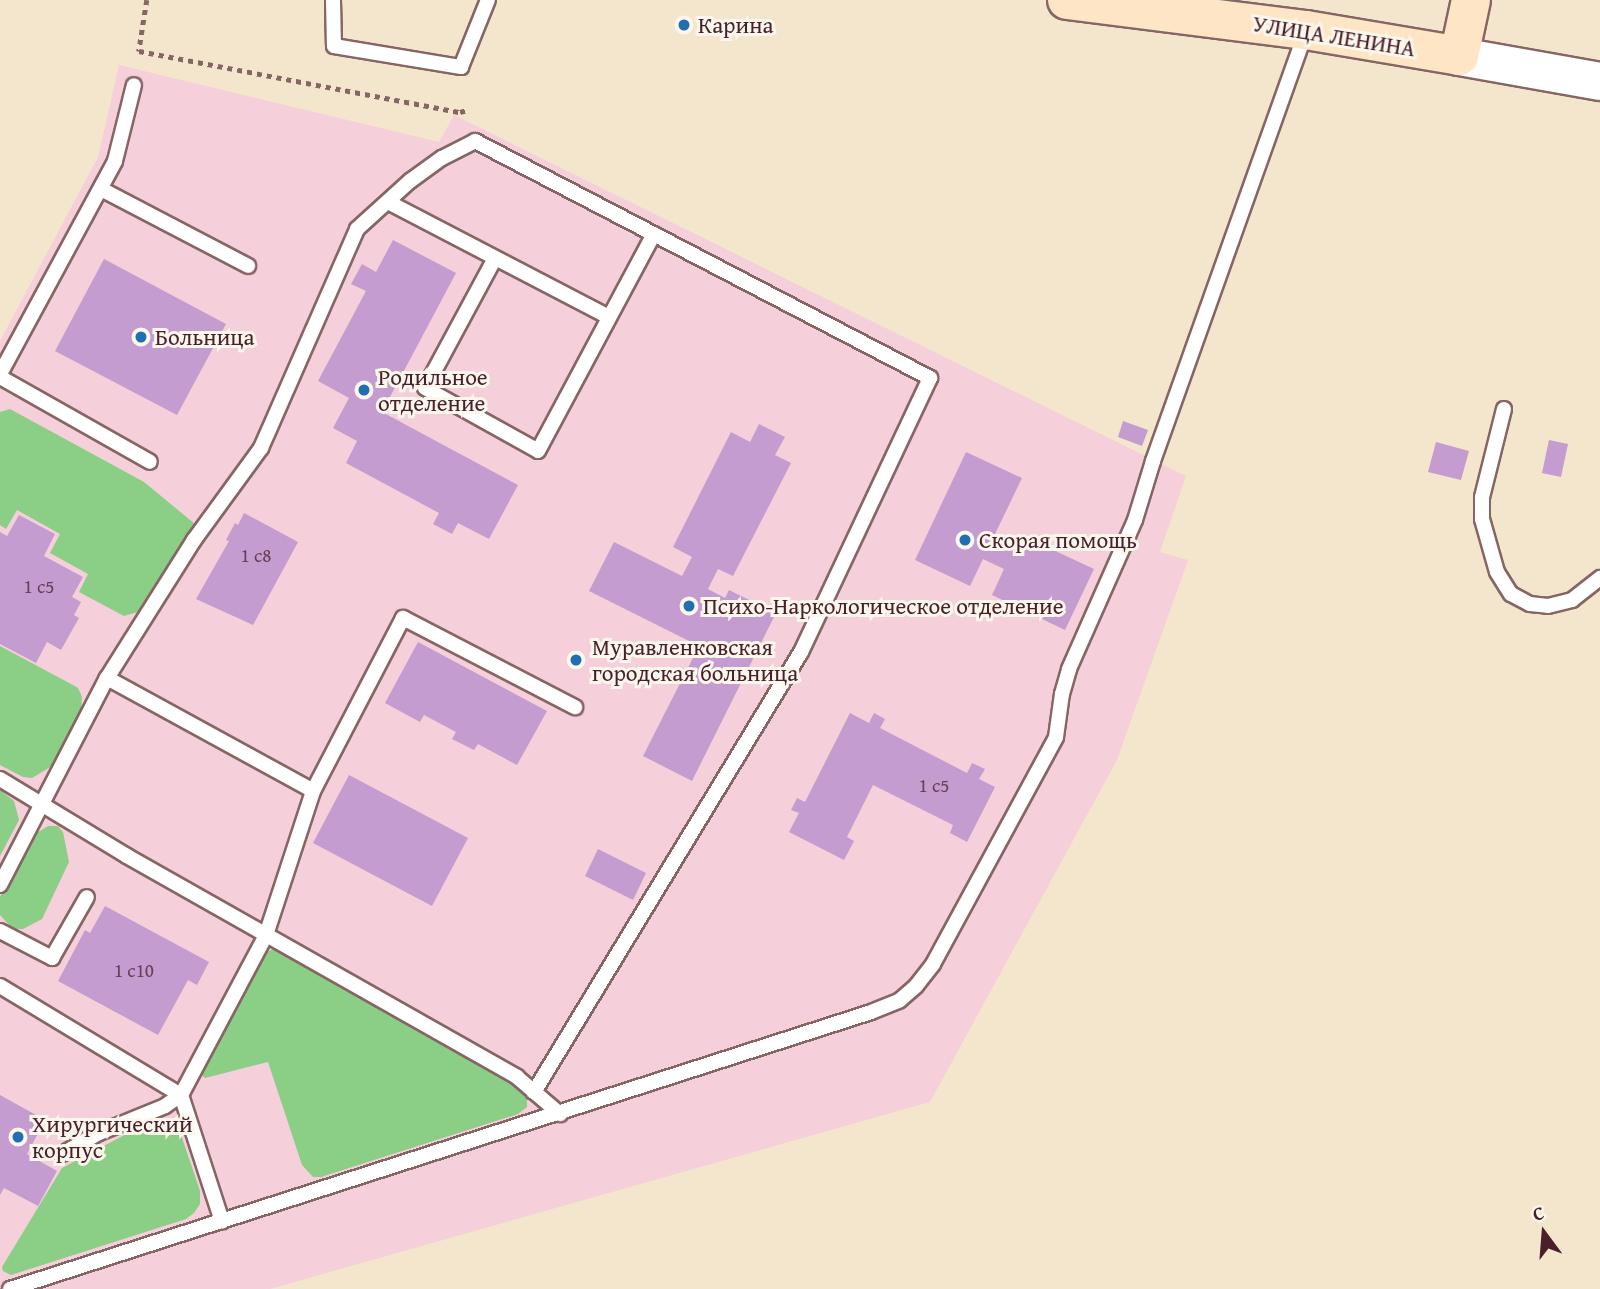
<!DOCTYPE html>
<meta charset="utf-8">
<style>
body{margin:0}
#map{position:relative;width:1600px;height:1289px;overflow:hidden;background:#f4e6cd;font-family:"Gentium Book Plus",serif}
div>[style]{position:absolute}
.built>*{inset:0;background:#f5cfda}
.green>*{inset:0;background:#8bce86}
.building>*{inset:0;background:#c49ccf}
.path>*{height:4.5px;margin-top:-2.25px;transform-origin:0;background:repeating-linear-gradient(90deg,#866564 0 5px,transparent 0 10px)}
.roads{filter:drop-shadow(2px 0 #866564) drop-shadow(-2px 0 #866564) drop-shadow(0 2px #866564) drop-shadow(0 -2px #866564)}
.service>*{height:14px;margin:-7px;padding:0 7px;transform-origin:7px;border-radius:7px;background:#fff}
.tertiary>*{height:37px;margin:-18.5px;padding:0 18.5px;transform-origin:18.5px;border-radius:18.5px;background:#fff}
.secondary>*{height:38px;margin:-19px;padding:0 19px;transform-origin:19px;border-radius:19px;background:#fee5c5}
.dots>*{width:19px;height:19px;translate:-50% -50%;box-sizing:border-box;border:4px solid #fbf7ec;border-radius:50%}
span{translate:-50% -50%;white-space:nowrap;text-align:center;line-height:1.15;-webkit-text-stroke:6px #fbf7ec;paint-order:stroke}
.number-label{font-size:19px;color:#683e54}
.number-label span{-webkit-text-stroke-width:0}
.poi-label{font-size:23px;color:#4a1f2b}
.left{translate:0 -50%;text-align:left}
.street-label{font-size:23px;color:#4a1f2b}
.north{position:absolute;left:1509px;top:1198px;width:70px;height:70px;-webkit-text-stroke:5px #fbf7ec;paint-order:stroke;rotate:344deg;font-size:19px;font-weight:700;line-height:28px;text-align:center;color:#4a1f2b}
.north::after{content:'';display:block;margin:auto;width:24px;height:32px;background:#4a1f2b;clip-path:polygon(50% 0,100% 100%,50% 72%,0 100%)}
</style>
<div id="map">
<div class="built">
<i style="clip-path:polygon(119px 65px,439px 142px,454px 115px,1186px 476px,1160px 552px,1188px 560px,1117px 760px,930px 1102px,270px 1289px,0 1289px,0 341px,98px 157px)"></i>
</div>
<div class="green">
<i style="clip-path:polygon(10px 409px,144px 482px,195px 524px,151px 602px,138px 612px,124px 616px,79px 592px,88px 574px,50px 553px,60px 534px,17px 510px,6px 529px,0 525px,0 412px)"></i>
<i style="clip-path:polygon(0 646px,71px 684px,78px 688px,82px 697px,81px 714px,52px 766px,32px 778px,23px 777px,0 765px)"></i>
<i style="clip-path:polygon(0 790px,14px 801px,19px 820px,0 856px)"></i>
<i style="clip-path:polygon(48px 826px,58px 826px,63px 832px,69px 862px,42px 919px,23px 929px,13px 929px,0 915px,0 897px,32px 836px)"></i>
<i style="clip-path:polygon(273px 949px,521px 1089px,527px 1096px,527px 1107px,518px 1114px,321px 1177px,313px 1177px,302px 1165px,268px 1062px,205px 1078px,198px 1072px,259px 956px)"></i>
<i style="clip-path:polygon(151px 1121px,178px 1126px,200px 1191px,200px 1204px,194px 1213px,186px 1219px,11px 1275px,3px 1271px,2px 1267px,62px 1168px)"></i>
</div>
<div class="building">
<i style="clip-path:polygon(393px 240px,456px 273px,382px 412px,518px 485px,489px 539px,458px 523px,452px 534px,433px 524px,439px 513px,346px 463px,357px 441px,333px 428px,349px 398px,318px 381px,366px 291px,351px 284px,362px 264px,376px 272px)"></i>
<i style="clip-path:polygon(104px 259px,226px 324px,177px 415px,55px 351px)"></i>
<i style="clip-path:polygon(1123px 421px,1148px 430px,1142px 446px,1118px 437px)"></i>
<i style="clip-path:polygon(759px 424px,785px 437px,775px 455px,791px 463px,733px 576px,718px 569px,708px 589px,725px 598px,729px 590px,776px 613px,692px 781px,643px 756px,699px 646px,589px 591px,614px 542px,682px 576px,692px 557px,673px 547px,731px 432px,750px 442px)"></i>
<i style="clip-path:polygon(1549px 440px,1568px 444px,1561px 477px,1542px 473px)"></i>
<i style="clip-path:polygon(1436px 442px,1469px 451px,1461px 480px,1428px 472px)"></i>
<i style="clip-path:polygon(966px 452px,1022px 478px,995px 534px,1016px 545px,1021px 535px,1094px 569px,1065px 630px,992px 595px,1004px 569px,983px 559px,970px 586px,915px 560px)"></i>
<i style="clip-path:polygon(244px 513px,298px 542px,253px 625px,196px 599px,229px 541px,226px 540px,235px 523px,238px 525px)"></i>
<i style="clip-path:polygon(19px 515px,55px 534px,44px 556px,83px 577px,72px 597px,81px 602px,74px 615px,79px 618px,61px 650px,47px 642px,36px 663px,0 644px,0 532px,7px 536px)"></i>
<i style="clip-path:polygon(418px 642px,547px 711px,517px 765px,478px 744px,474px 750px,452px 739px,456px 732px,424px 715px,420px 722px,385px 703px)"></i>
<i style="clip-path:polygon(850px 713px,869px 723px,874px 713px,885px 719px,880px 728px,967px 773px,972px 763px,985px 769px,979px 779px,995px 787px,967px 842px,950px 833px,953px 825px,873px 785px,847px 837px,854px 841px,844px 860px,789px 832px,799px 813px,791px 810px,797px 798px,805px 802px)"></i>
<i style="clip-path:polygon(349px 775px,468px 838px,432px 906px,313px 843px)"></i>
<i style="clip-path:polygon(598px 849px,646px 873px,633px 900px,585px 876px)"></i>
<i style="clip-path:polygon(105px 906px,209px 962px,197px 985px,188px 980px,158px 1035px,58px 981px,85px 930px,90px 933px)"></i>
<i style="clip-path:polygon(0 1095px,45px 1120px,27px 1154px,57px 1171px,38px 1206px,4px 1188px,0 1195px)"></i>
</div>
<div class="path">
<i style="left:147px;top:0;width:52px;rotate:98.9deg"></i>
<i style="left:139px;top:51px;width:327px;rotate:10.8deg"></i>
<i style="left:460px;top:112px;width:7px;rotate:-16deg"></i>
</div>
<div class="roads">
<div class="service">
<i style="left:333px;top:0;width:46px;rotate:88.8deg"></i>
<i style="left:334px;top:46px;width:129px;rotate:9.4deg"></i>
<i style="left:461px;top:67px;width:72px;rotate:-68.1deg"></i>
<i style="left:101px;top:189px;width:166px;rotate:27.6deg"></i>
<i style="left:388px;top:202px;width:249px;rotate:27.5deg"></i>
<i style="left:494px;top:260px;width:145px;rotate:118.3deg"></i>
<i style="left:425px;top:388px;width:129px;rotate:29.1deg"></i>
<i style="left:538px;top:451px;width:246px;rotate:-61.9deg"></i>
<i style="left:0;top:374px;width:242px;rotate:-61.6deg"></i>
<i style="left:115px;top:161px;width:78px;rotate:-76deg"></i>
<i style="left:0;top:377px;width:172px;rotate:29.5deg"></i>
<i style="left:1504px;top:409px;width:91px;rotate:104deg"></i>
<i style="left:1482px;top:497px;width:22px;rotate:90deg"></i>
<i style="left:1482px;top:519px;width:55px;rotate:74.2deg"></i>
<i style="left:1497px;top:572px;width:26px;rotate:58deg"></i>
<i style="left:1511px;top:594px;width:21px;rotate:28deg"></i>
<i style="left:1530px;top:604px;width:18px;rotate:6deg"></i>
<i style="left:1548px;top:606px;width:25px;rotate:-14deg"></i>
<i style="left:1572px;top:600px;width:36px;rotate:-38deg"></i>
<i style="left:107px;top:678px;width:235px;rotate:28.7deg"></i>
<i style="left:0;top:779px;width:149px;rotate:31.2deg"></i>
<i style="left:127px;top:856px;width:448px;rotate:29.5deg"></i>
<i style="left:517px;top:1077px;width:57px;rotate:40.7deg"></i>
<i style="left:0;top:885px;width:233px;rotate:-62.7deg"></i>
<i style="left:107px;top:678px;width:163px;rotate:-57.8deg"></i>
<i style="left:194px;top:540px;width:114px;rotate:-53.9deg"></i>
<i style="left:261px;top:448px;width:239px;rotate:-66.3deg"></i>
<i style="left:357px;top:229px;width:72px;rotate:-42.2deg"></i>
<i style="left:410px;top:181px;width:39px;rotate:-36deg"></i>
<i style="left:442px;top:158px;width:37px;rotate:-27deg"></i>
<i style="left:475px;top:141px;width:513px;rotate:27.51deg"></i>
<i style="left:930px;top:378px;width:303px;rotate:115.2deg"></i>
<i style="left:801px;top:652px;width:515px;rotate:121.25deg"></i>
<i style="left:0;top:931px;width:59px;rotate:27.4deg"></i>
<i style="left:52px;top:958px;width:70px;rotate:-60.2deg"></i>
<i style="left:0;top:986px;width:211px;rotate:31.1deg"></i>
<i style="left:181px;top:1095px;width:133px;rotate:72deg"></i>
<i style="left:62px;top:1154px;width:43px;rotate:-29.6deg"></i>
<i style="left:99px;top:1133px;width:71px;rotate:-22.2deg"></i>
<i style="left:165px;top:1106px;width:19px;rotate:-35deg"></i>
<i style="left:181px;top:1095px;width:181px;rotate:-62deg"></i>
<i style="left:266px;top:935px;width:151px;rotate:-71.9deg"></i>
<i style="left:313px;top:791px;width:195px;rotate:-62.5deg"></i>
<i style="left:403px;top:618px;width:194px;rotate:27.4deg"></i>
<i style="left:10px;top:1289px;width:904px;rotate:-17.83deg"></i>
<i style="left:871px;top:1012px;width:31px;rotate:-22deg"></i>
<i style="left:900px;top:1000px;width:21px;rotate:-41deg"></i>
<i style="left:916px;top:986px;width:28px;rotate:-52deg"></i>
<i style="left:933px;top:964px;width:258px;rotate:-61.5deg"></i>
<i style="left:1056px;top:737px;width:43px;rotate:-82.1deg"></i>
<i style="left:1062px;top:694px;width:26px;rotate:-74deg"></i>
<i style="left:1069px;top:669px;width:163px;rotate:-66.1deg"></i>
<i style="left:1135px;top:520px;width:62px;rotate:-73deg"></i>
<i style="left:1153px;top:461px;width:456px;rotate:-70.4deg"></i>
</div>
<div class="tertiary">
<i style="left:1459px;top:56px;width:143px;rotate:10.1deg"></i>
</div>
<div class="secondary">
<i style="left:1067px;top:0;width:241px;rotate:7.2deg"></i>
<i style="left:1306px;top:30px;width:155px;rotate:9.6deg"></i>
<i style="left:1459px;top:56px;width:57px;rotate:-77.9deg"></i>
</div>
</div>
<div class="dots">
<i style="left:684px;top:25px;background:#1f6fb2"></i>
<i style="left:141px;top:337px;background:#1f6fb2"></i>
<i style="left:364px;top:390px;background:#1f6fb2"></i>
<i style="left:965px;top:540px;background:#1f6fb2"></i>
<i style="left:689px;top:606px;background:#1f6fb2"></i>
<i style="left:576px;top:660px;background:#1f6fb2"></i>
<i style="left:18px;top:1137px;background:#1f6fb2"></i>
</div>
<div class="number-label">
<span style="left:256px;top:556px">1 с8</span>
<span style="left:39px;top:587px">1 с5</span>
<span style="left:934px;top:786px">1 с5</span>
<span style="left:134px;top:971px">1 с10</span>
</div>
<div class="poi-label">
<span class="left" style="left:698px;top:25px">Карина</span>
<span class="left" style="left:155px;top:337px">Больница</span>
<span class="left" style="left:378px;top:390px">Родильное<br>отделение</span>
<span class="left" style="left:979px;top:540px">Скорая помощь</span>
<span class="left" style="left:703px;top:606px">Психо-Наркологическое отделение</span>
<span class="left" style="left:592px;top:660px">Муравленковская<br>городская больница</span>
<span class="left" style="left:32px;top:1137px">Хирургический<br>корпус</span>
</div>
<div class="street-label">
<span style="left:1334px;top:36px;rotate:9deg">УЛИЦА ЛЕНИНА</span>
</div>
<div class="north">С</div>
</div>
